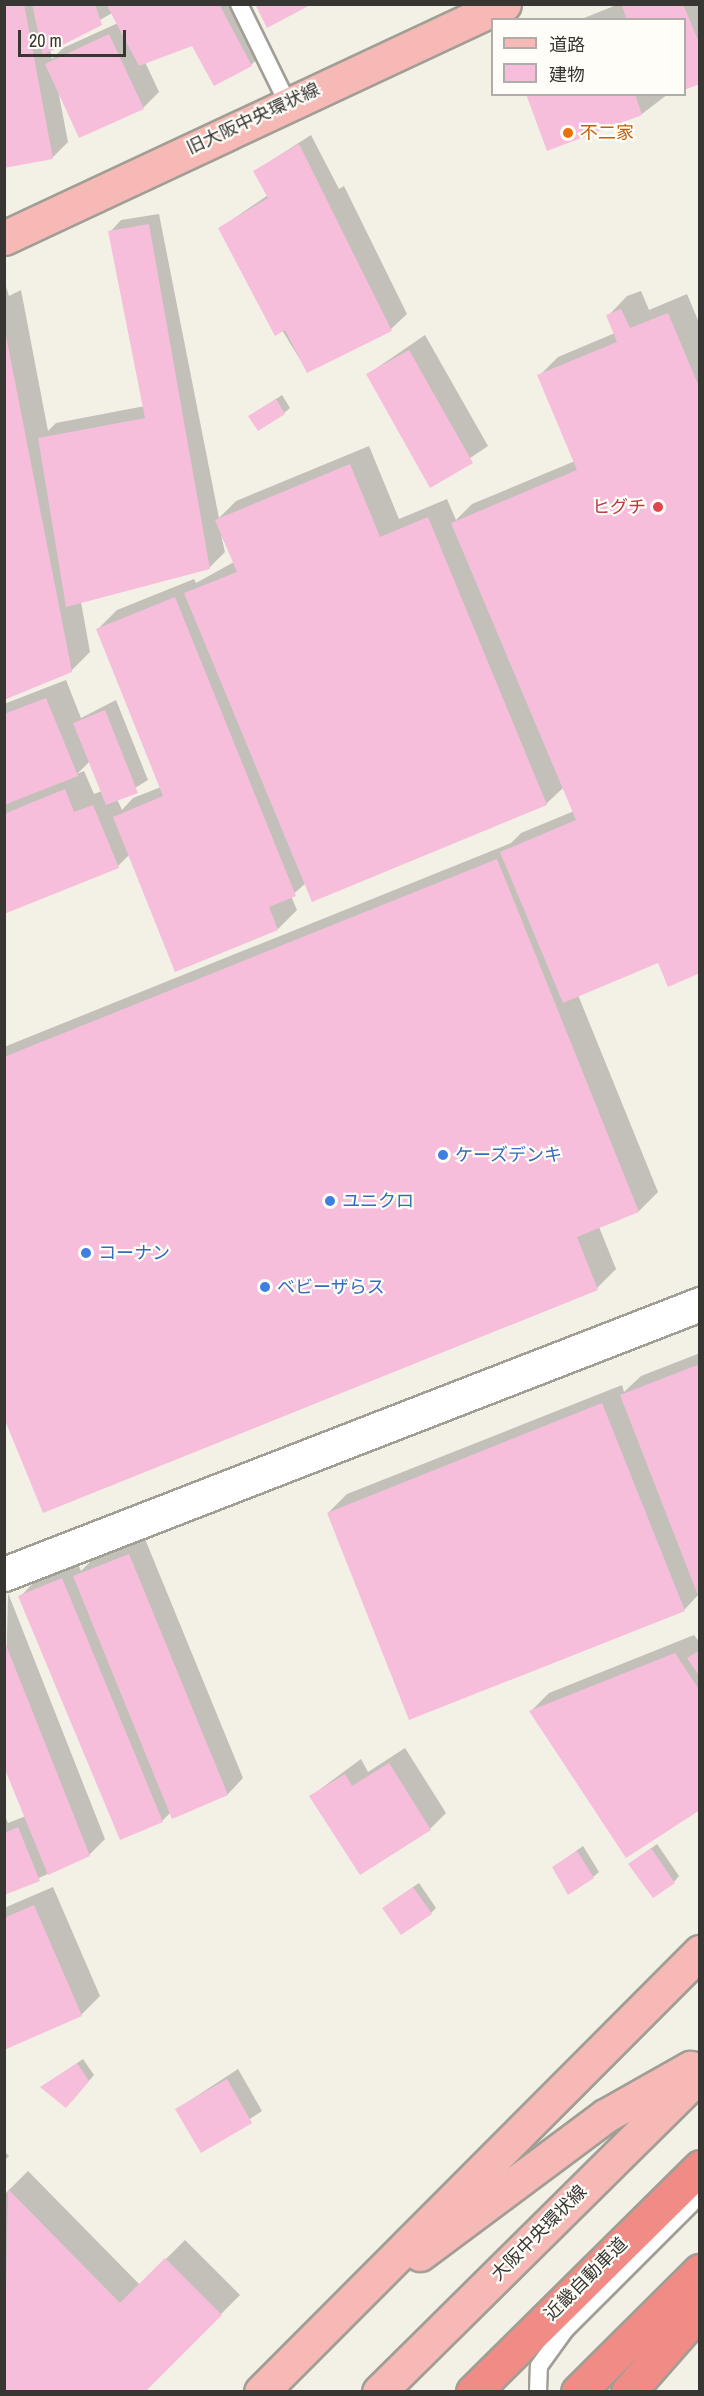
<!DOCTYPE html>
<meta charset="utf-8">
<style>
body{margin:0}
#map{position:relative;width:704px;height:2396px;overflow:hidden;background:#f3f0e6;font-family:"Archivo Narrow","Noto Sans JP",sans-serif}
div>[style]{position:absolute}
.shadow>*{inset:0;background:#0003}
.building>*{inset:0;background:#f7bedc}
.roads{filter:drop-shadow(2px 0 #a19e95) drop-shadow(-2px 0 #a19e95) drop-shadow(0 2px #a19e95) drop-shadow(0 -2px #a19e95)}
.service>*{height:16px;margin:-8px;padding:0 8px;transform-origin:8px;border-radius:8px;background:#fff}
.minor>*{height:33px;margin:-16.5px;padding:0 16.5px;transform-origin:16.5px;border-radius:16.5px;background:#fff}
.primary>*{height:33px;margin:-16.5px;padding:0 16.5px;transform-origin:16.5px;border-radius:16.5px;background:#f7b9b6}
.motorway>*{height:33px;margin:-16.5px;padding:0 16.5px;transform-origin:16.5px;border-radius:16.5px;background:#f18b86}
.dots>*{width:16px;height:16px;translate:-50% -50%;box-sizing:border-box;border:3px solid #fffdf7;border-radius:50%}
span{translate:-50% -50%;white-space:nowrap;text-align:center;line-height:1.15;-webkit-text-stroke:4.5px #fffdf7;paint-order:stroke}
.street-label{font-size:18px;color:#383633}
.food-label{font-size:18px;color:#c56008}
.left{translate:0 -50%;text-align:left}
.health-label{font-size:18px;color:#be3a42}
.right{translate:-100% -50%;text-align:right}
.shop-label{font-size:18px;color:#366cbe}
.frame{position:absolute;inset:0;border:6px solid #383633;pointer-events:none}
.legend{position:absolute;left:491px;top:18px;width:195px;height:78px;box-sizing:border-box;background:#fffdf7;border:2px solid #afada9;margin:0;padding:8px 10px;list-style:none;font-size:18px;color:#383633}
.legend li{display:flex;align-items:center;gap:12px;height:30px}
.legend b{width:30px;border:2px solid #afada9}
.scale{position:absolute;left:18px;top:30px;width:108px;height:27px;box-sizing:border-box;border:3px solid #383633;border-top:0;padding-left:8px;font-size:18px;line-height:21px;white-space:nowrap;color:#383633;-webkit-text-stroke:4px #fffdf7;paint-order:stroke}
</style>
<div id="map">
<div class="shadow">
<i style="clip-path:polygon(evenodd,4px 4px,248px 4px,270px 46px,251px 65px,192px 43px,145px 62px,159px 92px,143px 108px,58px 90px,68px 142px,52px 158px,4px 4px,112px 13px,118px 23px,63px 48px,52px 59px,50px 49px,112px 13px)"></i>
<i style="clip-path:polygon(619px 4px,700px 4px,700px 82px,684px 20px,579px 20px)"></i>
<i style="clip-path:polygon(528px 94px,668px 94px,642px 114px,548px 149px)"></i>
<i style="clip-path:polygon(311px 135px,339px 189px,344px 186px,407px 314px,391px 329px,307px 371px,220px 228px,268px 195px,255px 171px)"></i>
<i style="clip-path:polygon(evenodd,159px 214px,219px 518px,236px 501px,369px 446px,399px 519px,447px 499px,456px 520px,472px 504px,575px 461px,539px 376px,558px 357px,615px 333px,608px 316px,627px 296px,641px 291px,649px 310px,687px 294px,700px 325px,700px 972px,659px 961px,578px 995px,658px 1192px,639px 1211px,599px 1227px,616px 1269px,597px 1288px,4px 1414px,4px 1047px,511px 843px,521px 833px,574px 811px,564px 787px,546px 804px,306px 883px,291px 896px,297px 910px,278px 929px,129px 855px,118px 866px,4px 912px,4px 704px,66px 680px,81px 718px,116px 700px,148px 780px,117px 799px,122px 810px,133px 798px,161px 787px,98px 629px,117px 610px,194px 579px,196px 583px,234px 562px,221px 535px,225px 552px,209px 568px,81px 602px,90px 652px,71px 671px,4px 698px,4px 280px,9px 296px,21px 290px,48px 431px,56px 423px,145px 406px,110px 232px,121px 220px,159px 214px,90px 761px,102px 791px,94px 794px,84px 771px,77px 774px,90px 761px)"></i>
<i style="clip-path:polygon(425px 335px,488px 446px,430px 485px,368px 374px)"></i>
<i style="clip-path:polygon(282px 395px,290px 408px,284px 413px,250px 416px)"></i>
<i style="clip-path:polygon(700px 1353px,699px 1594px,684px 1610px,328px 1513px,347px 1494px,622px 1385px,624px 1392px,641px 1376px)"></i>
<i style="clip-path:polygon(145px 1539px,243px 1778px,228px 1794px,171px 1812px,162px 1821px,20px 1597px,35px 1581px,78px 1564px,81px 1571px,91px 1561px)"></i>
<i style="clip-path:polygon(8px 1593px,105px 1839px,89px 1855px,4px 1894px,4px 1813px,8px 1823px,26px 1816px,4px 1763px)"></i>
<i style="clip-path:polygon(694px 1635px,700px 1643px,700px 1808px,530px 1712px,549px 1693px)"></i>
<i style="clip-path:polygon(405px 1748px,446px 1813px,430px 1829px,311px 1796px,361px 1759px,368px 1772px)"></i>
<i style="clip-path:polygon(657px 1844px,679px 1876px,674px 1882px,630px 1864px)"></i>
<i style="clip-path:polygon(583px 1846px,599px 1872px,593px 1877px,554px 1867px)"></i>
<i style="clip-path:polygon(419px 1883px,436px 1908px,431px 1913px,390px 1903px)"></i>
<i style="clip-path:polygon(53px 1887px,100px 1996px,81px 2015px,4px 2048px,4px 1908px)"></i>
<i style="clip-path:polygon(83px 2059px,94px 2075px,72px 2101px,43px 2087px)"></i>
<i style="clip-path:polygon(238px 2069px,262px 2111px,201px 2151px,177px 2109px)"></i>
<i style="clip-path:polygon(4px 2151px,9px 2156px,4px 2161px)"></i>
<i style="clip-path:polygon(28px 2171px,140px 2285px,185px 2240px,240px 2295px,143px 2392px,4px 2392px,4px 2195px)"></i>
</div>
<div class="building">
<i style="clip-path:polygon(4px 4px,24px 4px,53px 159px,4px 168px)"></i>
<i style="clip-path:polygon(32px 4px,95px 4px,102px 25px,43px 55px)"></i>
<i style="clip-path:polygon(106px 4px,219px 4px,252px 66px,214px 86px,192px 46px,139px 66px)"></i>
<i style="clip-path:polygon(255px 4px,312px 4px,267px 28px)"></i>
<i style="clip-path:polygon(683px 4px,700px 45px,700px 84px,684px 90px,684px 20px,627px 20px,622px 6px)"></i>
<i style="clip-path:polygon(109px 34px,144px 109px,79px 138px,45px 64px)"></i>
<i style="clip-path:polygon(526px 94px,635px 94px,642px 115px,547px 151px)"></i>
<i style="clip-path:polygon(299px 144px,392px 331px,307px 373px,285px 330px,275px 336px,218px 228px,268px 198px,253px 171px)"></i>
<i style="clip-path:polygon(149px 224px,210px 569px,66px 607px,38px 438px,145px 418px,108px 231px)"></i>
<i style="clip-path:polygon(621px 309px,630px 328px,668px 313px,700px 389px,700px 973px,668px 987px,658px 963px,563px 1003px,500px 852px,576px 820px,451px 523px,577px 470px,537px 375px,617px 342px,606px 315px)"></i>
<i style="clip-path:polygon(4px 326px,72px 672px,4px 700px)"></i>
<i style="clip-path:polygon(409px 350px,473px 463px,430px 488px,366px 374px)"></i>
<i style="clip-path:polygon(276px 399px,285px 414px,258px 431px,248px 416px)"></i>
<i style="clip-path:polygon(350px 464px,380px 537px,428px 517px,547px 805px,312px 902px,184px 593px,237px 572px,215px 520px)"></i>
<i style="clip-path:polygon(175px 597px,296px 896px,269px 907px,278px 930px,175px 972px,113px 817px,163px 796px,96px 629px)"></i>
<i style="clip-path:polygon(46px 698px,78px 776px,4px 805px,4px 714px)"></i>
<i style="clip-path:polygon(105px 710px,138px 793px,106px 805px,73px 723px)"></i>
<i style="clip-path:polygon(65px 789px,74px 812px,93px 805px,119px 868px,4px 914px,4px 814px)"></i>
<i style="clip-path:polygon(497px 859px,639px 1212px,577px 1237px,598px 1290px,43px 1513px,4px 1418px,4px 1057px)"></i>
<i style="clip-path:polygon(700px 1364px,700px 1598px,699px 1598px,620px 1395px)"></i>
<i style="clip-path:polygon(602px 1403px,685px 1611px,409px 1720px,327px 1513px)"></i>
<i style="clip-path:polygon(129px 1554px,228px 1795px,172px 1819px,73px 1576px)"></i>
<i style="clip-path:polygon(62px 1578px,163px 1822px,120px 1840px,18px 1596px)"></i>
<i style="clip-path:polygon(4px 1640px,90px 1856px,48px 1875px,4px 1767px)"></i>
<i style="clip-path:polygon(700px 1650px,700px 1677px,687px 1658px)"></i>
<i style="clip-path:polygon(675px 1653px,700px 1691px,700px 1810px,626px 1858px,529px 1711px)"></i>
<i style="clip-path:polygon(389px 1763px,431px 1830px,360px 1875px,309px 1796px,345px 1774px,352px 1786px)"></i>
<i style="clip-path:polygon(18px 1827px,40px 1881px,4px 1895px,4px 1833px)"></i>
<i style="clip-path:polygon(651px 1848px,675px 1883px,653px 1898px,628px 1864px)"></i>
<i style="clip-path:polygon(577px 1851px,594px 1878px,568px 1895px,552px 1867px)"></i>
<i style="clip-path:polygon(413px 1887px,432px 1914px,401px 1935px,382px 1908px)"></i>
<i style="clip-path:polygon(34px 1905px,82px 2016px,4px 2050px,4px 1918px)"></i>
<i style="clip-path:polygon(77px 2063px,89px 2081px,66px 2108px,40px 2087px)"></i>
<i style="clip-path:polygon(227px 2079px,252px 2123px,201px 2153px,175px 2109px)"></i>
<i style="clip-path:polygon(8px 2189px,120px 2303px,165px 2258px,222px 2315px,145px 2392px,4px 2392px)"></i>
</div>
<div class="roads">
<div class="service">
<i style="left:239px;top:4px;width:109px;rotate:63.9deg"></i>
<i style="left:538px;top:2392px;width:26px;rotate:-88deg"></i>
<i style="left:539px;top:2366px;width:44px;rotate:-54.2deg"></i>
<i style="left:565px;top:2330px;width:191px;rotate:-45deg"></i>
</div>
<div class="minor">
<i style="left:4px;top:1574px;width:747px;rotate:-21.2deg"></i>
</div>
<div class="primary">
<i style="left:4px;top:238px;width:552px;rotate:-25.08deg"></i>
<i style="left:420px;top:2254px;width:231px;rotate:-36.7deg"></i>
<i style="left:605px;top:2116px;width:98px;rotate:-29.5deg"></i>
<i style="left:261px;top:2392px;width:622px;rotate:-45.07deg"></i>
<i style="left:379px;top:2392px;width:452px;rotate:-44.7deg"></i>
</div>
<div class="motorway">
<i style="left:473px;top:2392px;width:320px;rotate:-44.7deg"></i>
<i style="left:578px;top:2392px;width:172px;rotate:-44.8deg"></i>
<i style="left:628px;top:2392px;width:109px;rotate:-48.7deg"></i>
</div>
</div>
<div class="dots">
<i style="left:568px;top:133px;background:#e8710a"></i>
<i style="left:658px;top:507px;background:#e0444e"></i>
<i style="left:443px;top:1155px;background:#3f7fe0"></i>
<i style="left:330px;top:1201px;background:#3f7fe0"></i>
<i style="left:86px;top:1253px;background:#3f7fe0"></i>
<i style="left:265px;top:1287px;background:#3f7fe0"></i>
</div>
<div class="street-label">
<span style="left:253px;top:119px;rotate:-25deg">旧大阪中央環状線</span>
<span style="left:539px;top:2233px;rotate:-45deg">大阪中央環状線</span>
<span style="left:586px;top:2279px;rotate:-45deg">近畿自動車道</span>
</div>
<div class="food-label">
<span class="left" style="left:580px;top:133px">不二家</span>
</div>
<div class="health-label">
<span class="right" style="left:646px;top:507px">ヒグチ</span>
</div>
<div class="shop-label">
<span class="left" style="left:455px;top:1155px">ケーズデンキ</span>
<span class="left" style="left:342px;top:1201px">ユニクロ</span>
<span class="left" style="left:98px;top:1253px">コーナン</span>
<span class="left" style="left:277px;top:1287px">ベビーザらス</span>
</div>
<div class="frame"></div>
<ul class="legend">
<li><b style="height:8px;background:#f7b9b6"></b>道路</li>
<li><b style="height:16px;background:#f7bedc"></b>建物</li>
</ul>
<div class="scale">20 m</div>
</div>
